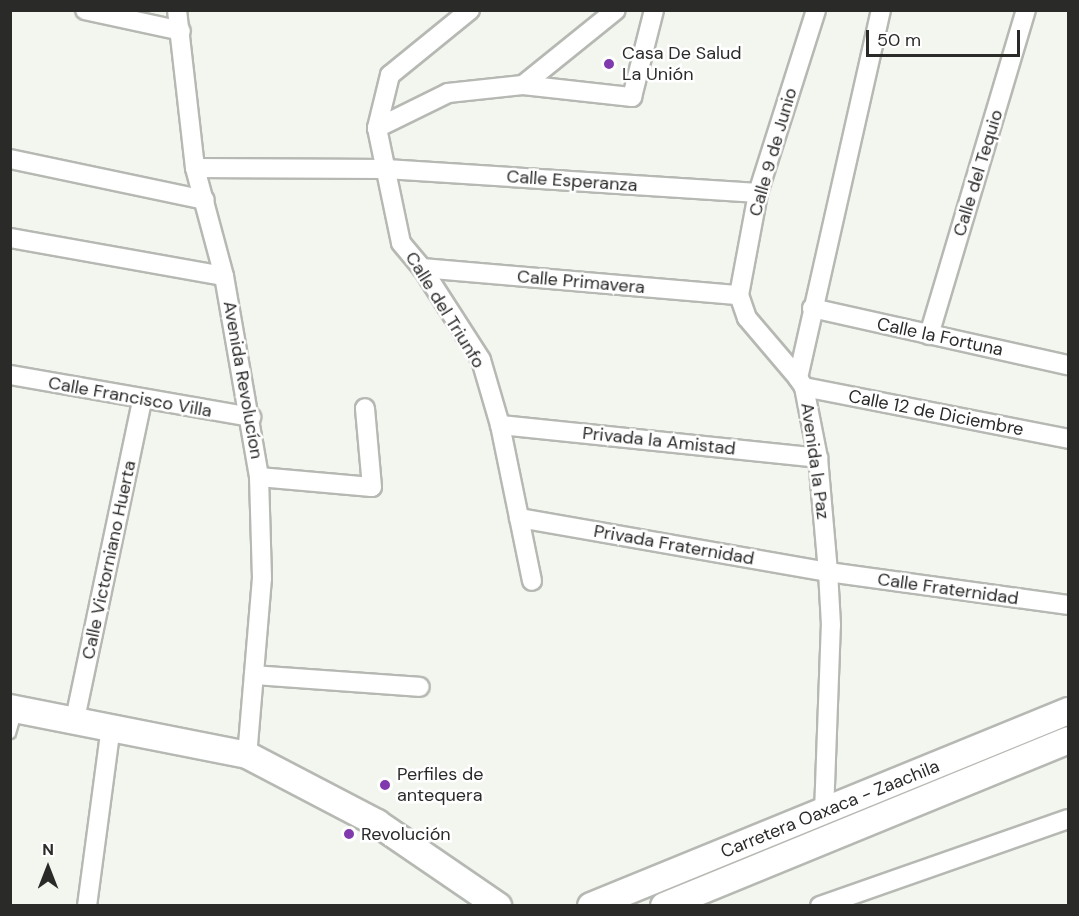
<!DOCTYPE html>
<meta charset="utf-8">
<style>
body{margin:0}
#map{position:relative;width:1079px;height:916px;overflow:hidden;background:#f2f6ef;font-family:"DM Sans",sans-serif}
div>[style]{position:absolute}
.roads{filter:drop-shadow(2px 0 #b6b9b3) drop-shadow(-2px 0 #b6b9b3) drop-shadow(0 2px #b6b9b3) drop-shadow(0 -2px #b6b9b3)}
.lane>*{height:9px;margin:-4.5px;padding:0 4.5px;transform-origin:4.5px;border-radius:4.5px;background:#fff}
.street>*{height:18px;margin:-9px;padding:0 9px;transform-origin:9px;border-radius:9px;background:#fff}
.secondary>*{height:26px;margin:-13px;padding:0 13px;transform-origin:13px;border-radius:13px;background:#fff}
.dots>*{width:16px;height:16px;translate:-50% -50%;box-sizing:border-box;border:3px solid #fff;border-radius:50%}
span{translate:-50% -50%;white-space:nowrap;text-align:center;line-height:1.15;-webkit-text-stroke:5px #fff;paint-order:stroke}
.poi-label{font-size:18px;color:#2a2b29}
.left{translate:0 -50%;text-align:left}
.street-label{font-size:18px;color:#2a2b29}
.frame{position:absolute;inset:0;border:12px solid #2a2b29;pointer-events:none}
.north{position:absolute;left:18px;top:838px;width:60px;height:60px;-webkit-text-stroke:4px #fff;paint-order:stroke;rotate:0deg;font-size:16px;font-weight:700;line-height:24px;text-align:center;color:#2a2b29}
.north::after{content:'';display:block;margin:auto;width:21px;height:27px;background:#2a2b29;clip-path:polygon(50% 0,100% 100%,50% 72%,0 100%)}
.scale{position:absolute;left:866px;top:30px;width:154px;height:27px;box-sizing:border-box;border:3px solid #2a2b29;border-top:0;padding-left:8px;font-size:18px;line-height:21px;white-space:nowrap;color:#2a2b29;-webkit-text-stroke:4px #fff;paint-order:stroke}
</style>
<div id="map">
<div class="roads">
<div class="lane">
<i style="left:10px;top:733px;width:22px;rotate:-74deg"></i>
</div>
<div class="street">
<i style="left:85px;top:10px;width:98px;rotate:12.3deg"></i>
<i style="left:177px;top:10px;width:159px;rotate:83.5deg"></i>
<i style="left:195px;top:168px;width:112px;rotate:75deg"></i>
<i style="left:224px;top:276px;width:204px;rotate:80.1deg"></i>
<i style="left:259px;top:477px;width:101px;rotate:88.3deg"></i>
<i style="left:262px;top:578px;width:178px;rotate:94.8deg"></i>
<i style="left:470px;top:10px;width:103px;rotate:140.9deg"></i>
<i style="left:390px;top:75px;width:55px;rotate:103.8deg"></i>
<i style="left:377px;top:128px;width:117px;rotate:78.2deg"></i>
<i style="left:401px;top:243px;width:33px;rotate:50deg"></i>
<i style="left:422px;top:268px;width:109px;rotate:57.3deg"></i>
<i style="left:481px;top:360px;width:68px;rotate:73.7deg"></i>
<i style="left:500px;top:425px;width:159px;rotate:78.4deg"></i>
<i style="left:523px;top:85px;width:119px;rotate:-38.9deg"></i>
<i style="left:377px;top:128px;width:79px;rotate:-26.2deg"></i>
<i style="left:448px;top:93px;width:75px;rotate:-6.1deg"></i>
<i style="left:523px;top:85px;width:110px;rotate:6.3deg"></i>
<i style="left:632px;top:97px;width:90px;rotate:-75.8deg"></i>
<i style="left:10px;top:159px;width:199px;rotate:11.9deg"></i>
<i style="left:195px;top:168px;width:191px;rotate:0.3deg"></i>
<i style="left:386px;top:169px;width:373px;rotate:3.7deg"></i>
<i style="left:10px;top:238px;width:217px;rotate:10.1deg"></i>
<i style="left:422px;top:268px;width:318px;rotate:4.9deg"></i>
<i style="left:739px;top:295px;width:104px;rotate:-79.4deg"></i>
<i style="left:758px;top:193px;width:192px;rotate:-72.4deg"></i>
<i style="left:739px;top:295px;width:24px;rotate:71deg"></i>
<i style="left:747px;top:318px;width:79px;rotate:49.6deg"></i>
<i style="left:812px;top:308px;width:262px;rotate:12.6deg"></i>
<i style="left:929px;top:335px;width:339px;rotate:-73.4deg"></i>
<i style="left:10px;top:375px;width:245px;rotate:9.9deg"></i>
<i style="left:804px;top:387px;width:269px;rotate:11.1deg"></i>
<i style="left:500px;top:425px;width:320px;rotate:5.9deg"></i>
<i style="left:259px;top:477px;width:113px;rotate:5.1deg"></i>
<i style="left:372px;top:487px;width:79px;rotate:-95.1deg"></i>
<i style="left:519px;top:518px;width:314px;rotate:9.9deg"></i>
<i style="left:828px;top:572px;width:242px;rotate:7.8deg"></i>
<i style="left:254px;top:675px;width:166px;rotate:4.1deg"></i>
<i style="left:75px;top:719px;width:325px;rotate:-78.1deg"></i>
<i style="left:824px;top:813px;width:188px;rotate:-87.9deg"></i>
<i style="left:831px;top:625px;width:53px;rotate:-93.2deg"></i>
<i style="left:828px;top:572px;width:114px;rotate:-95deg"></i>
<i style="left:818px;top:458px;width:72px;rotate:-101.2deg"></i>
<i style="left:804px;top:387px;width:11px;rotate:-124deg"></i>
<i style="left:798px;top:378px;width:377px;rotate:-77.3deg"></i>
<i style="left:87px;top:906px;width:182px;rotate:-82.4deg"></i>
<i style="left:820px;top:906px;width:263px;rotate:-19.3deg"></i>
</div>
<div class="secondary">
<i style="left:10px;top:708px;width:242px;rotate:11.2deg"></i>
<i style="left:247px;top:755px;width:147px;rotate:27.6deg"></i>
<i style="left:377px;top:823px;width:147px;rotate:34.4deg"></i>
<i style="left:591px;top:906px;width:515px;rotate:-22.23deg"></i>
<i style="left:664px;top:906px;width:437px;rotate:-22.3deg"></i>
</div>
</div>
<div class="dots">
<i style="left:609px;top:64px;background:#813aad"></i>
<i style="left:385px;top:785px;background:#813aad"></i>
<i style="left:349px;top:834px;background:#813aad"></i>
</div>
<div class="poi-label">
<span class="left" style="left:622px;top:64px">Casa De Salud<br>La Unión</span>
<span class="left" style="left:397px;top:785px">Perfiles de<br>antequera</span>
<span class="left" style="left:361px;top:834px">Revolución</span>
</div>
<div class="street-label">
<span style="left:773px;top:152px;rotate:-74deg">Calle 9 de Junio</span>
<span style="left:978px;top:173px;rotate:-73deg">Calle del Tequio</span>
<span style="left:572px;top:181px;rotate:4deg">Calle Esperanza</span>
<span style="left:581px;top:282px;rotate:5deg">Calle Primavera</span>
<span style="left:445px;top:310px;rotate:58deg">Calle del Triunfo</span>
<span style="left:940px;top:337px;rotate:12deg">Calle la Fortuna</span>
<span style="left:243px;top:380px;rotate:80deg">Avenida Revolucíon</span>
<span style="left:130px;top:397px;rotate:10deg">Calle Francisco Villa</span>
<span style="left:936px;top:413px;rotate:11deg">Calle 12 de Diciembre</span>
<span style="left:659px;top:441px;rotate:6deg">Privada la Amistad</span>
<span style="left:815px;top:461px;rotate:82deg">Avenida la Paz</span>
<span style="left:674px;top:545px;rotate:10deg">Privada Fraternidad</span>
<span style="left:109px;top:560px;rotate:-78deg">Calle Victorniano Huerta</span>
<span style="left:948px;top:589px;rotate:8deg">Calle Fraternidad</span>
<span style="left:830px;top:809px;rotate:-22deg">Carretera Oaxaca - Zaachila</span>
</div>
<div class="frame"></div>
<div class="north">N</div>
<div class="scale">50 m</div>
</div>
